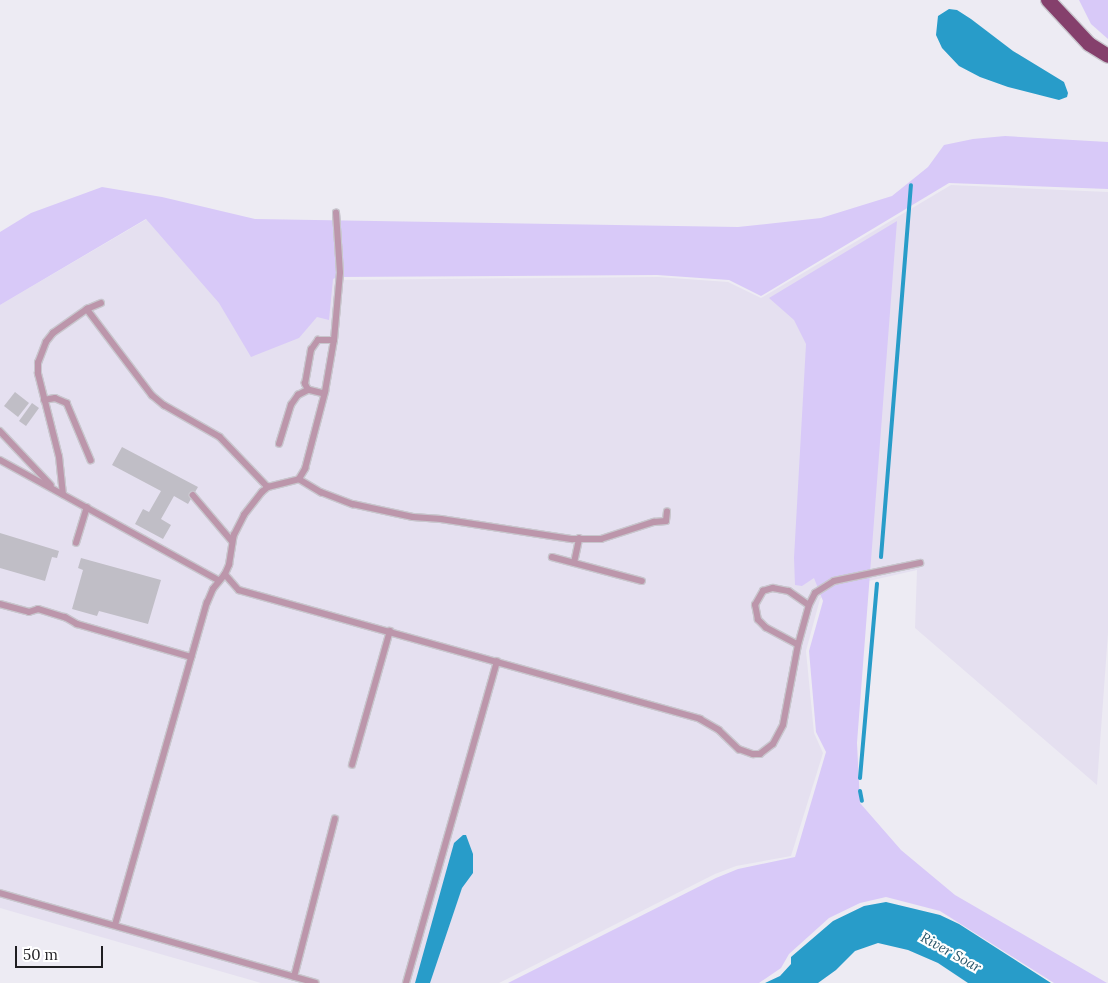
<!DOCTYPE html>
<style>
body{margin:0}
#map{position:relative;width:1108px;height:983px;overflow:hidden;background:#edebf3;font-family:Lora,serif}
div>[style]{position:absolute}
.built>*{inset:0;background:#e5e0f0}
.green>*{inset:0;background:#d8c9f8}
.water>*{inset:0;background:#289cc9}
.stream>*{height:4px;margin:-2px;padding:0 2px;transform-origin:2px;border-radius:2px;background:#289cc9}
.building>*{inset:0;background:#c0bec6}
.roads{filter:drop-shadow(1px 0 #c8c6cd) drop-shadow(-1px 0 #c8c6cd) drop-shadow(0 1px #c8c6cd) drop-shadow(0 -1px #c8c6cd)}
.service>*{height:5.5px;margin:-2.75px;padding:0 2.75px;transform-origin:2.75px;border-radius:2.75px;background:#bc96ab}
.trunk>*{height:14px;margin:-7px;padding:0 7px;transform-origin:7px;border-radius:7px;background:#85406c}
span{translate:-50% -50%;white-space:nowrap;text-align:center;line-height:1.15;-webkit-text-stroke:4.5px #fff;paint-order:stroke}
.water-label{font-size:14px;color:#275468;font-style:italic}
.scale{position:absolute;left:15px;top:946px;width:88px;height:22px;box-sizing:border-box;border:2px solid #1f1e21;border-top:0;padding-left:6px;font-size:15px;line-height:18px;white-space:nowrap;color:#1f1e21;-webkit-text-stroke:4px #fff;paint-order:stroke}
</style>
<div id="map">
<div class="built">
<i style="clip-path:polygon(951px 185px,1108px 192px,1108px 633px,1097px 785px,915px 628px,917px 570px,829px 590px,820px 599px,806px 651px,814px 733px,823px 753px,791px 856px,736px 866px,715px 874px,499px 983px,261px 983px,0 908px,0 305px,147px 219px,336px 253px,335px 280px,658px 277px,728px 282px,761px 298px)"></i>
</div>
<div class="green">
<i style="clip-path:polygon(1079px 0,1108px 0,1108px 39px,1091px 24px)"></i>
<i style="clip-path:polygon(1005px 136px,1108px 142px,1108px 189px,949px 183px,761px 296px,729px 280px,657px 275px,337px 277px,333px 279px,329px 320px,317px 317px,299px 338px,251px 357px,219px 303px,146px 219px,0 305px,0 232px,31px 213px,102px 187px,162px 197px,255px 219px,738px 227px,821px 218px,892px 196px,928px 167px,944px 145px,973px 139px)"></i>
<i style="clip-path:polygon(897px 221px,857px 743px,860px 803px,901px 850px,955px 895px,1107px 983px,1054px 983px,940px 911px,886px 897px,860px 903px,829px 918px,789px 954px,781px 968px,759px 983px,508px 983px,716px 878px,738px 869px,795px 857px,826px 752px,816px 732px,809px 651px,823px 601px,814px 578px,802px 586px,795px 585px,794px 558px,806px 344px,794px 320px,769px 298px)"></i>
</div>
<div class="water">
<i style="clip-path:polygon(949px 9px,957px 10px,971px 19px,1013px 51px,1064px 82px,1068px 93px,1067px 97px,1059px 100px,1008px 87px,980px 77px,959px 66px,942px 48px,936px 35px,938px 16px)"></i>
<i style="clip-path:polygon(463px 835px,466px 835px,473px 854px,473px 873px,462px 888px,430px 983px,415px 983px,454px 843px)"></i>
<i style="clip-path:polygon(886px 902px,940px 915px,959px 924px,1051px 983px,968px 983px,938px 963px,908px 950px,878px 943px,855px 951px,836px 970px,818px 983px,765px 983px,780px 976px,791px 964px,791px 957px,833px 921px,864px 906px)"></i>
</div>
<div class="stream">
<i style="left:881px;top:557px;width:373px;rotate:-85.4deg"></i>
<i style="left:860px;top:778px;width:195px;rotate:-85deg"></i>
<i style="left:860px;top:791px;width:10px;rotate:79deg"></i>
</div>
<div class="building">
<i style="clip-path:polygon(15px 392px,29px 403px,18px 417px,4px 406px)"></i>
<i style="clip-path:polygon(32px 403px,39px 408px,26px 426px,19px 421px)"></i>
<i style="clip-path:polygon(122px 447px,198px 487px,188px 504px,174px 496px,161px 519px,171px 525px,163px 539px,135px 524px,143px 509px,149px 512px,161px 491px,112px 465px)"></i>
<i style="clip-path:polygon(0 533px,59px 551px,57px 558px,52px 557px,45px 581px,0 568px)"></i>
<i style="clip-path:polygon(81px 558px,161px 580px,148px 624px,99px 611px,97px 616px,72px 609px,83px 570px,78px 568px)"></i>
</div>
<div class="roads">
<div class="service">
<i style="left:87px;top:309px;width:108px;rotate:52.9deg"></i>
<i style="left:152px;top:395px;width:16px;rotate:40deg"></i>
<i style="left:164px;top:405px;width:64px;rotate:29.7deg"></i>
<i style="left:220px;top:437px;width:69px;rotate:46.2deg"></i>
<i style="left:324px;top:394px;width:16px;rotate:-166deg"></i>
<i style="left:308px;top:390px;width:7px;rotate:-117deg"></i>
<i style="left:305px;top:384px;width:35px;rotate:-80deg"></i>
<i style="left:311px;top:350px;width:12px;rotate:-55deg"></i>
<i style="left:318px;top:340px;width:16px"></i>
<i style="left:44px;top:400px;width:11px;rotate:-10deg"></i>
<i style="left:55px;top:398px;width:13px;rotate:23deg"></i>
<i style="left:67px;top:403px;width:62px;rotate:67.2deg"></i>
<i style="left:0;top:431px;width:74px;rotate:46.6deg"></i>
<i style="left:279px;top:444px;width:41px;rotate:-72.9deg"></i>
<i style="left:291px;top:405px;width:12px;rotate:-55deg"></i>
<i style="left:298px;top:395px;width:11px;rotate:-27deg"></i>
<i style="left:0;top:460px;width:249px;rotate:28.8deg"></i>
<i style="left:299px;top:479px;width:26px;rotate:31deg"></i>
<i style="left:321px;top:492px;width:34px;rotate:21deg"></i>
<i style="left:353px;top:504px;width:61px;rotate:12.2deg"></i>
<i style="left:413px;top:517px;width:28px;rotate:4deg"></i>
<i style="left:441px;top:519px;width:133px;rotate:8.7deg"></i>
<i style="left:572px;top:539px;width:29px"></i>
<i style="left:601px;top:539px;width:56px;rotate:-17.8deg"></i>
<i style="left:654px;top:522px;width:12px;rotate:-5deg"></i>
<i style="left:666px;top:521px;width:9px;rotate:-84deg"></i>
<i style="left:63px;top:495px;width:38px;rotate:-96deg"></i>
<i style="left:59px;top:457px;width:86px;rotate:-104.2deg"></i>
<i style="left:38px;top:374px;width:11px;rotate:-90deg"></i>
<i style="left:38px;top:363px;width:22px;rotate:-69deg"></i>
<i style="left:46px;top:342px;width:11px;rotate:-52deg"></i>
<i style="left:53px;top:333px;width:42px;rotate:-35.2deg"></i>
<i style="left:87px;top:309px;width:15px;rotate:-23deg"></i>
<i style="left:193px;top:495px;width:60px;rotate:49.7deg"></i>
<i style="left:76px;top:543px;width:37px;rotate:-73deg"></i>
<i style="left:552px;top:557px;width:93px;rotate:14.9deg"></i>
<i style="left:574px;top:563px;width:25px;rotate:-78deg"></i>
<i style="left:225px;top:574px;width:21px;rotate:49deg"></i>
<i style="left:239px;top:590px;width:479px;rotate:15.6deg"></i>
<i style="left:700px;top:719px;width:22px;rotate:30deg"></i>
<i style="left:719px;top:730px;width:28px;rotate:44deg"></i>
<i style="left:739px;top:749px;width:15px;rotate:20deg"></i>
<i style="left:753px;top:754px;width:7px"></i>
<i style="left:760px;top:754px;width:16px;rotate:-38deg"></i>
<i style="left:773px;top:744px;width:21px;rotate:-62deg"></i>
<i style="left:783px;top:725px;width:81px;rotate:-79.4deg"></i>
<i style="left:798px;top:645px;width:41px;rotate:-74.6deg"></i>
<i style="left:809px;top:605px;width:13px;rotate:-63deg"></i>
<i style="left:815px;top:593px;width:22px;rotate:-32deg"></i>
<i style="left:834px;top:581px;width:88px;rotate:-11.8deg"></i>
<i style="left:0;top:604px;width:30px;rotate:15deg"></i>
<i style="left:29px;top:612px;width:9px;rotate:-18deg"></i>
<i style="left:38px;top:609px;width:28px;rotate:17deg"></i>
<i style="left:65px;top:617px;width:14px;rotate:30deg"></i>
<i style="left:77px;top:624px;width:119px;rotate:16.1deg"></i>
<i style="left:798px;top:645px;width:36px;rotate:-152deg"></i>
<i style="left:766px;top:628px;width:11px;rotate:-135deg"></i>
<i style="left:758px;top:620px;width:15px;rotate:-101deg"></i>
<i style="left:755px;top:605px;width:16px;rotate:-60deg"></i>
<i style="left:763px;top:591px;width:10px;rotate:-17deg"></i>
<i style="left:773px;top:588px;width:16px;rotate:11deg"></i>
<i style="left:789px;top:591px;width:24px;rotate:35deg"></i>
<i style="left:352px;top:765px;width:139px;rotate:-74.2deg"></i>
<i style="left:0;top:893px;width:328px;rotate:15.9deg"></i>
<i style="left:115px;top:925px;width:335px;rotate:-74.1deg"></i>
<i style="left:207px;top:603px;width:15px;rotate:-67deg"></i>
<i style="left:213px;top:589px;width:19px;rotate:-51deg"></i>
<i style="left:225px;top:574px;width:10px;rotate:-66deg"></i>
<i style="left:229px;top:565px;width:30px;rotate:-81deg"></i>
<i style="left:234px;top:535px;width:22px;rotate:-63deg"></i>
<i style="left:244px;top:515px;width:29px;rotate:-52deg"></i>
<i style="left:262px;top:492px;width:8px;rotate:-40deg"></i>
<i style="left:268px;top:487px;width:32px;rotate:-14deg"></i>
<i style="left:299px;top:479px;width:12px;rotate:-59deg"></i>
<i style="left:305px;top:469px;width:80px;rotate:-75.4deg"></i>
<i style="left:325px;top:392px;width:53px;rotate:-80.2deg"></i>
<i style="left:334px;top:340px;width:67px;rotate:-84.9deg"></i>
<i style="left:340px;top:273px;width:60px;rotate:-93.8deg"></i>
<i style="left:294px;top:977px;width:163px;rotate:-75.5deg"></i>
<i style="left:406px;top:983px;width:334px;rotate:-74.2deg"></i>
</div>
<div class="trunk">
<i style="left:1048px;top:0;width:60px;rotate:47deg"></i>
<i style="left:1089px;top:44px;width:22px;rotate:32deg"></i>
</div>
</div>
<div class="water-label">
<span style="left:951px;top:952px;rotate:29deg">River Soar</span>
</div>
<div class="scale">50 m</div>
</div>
